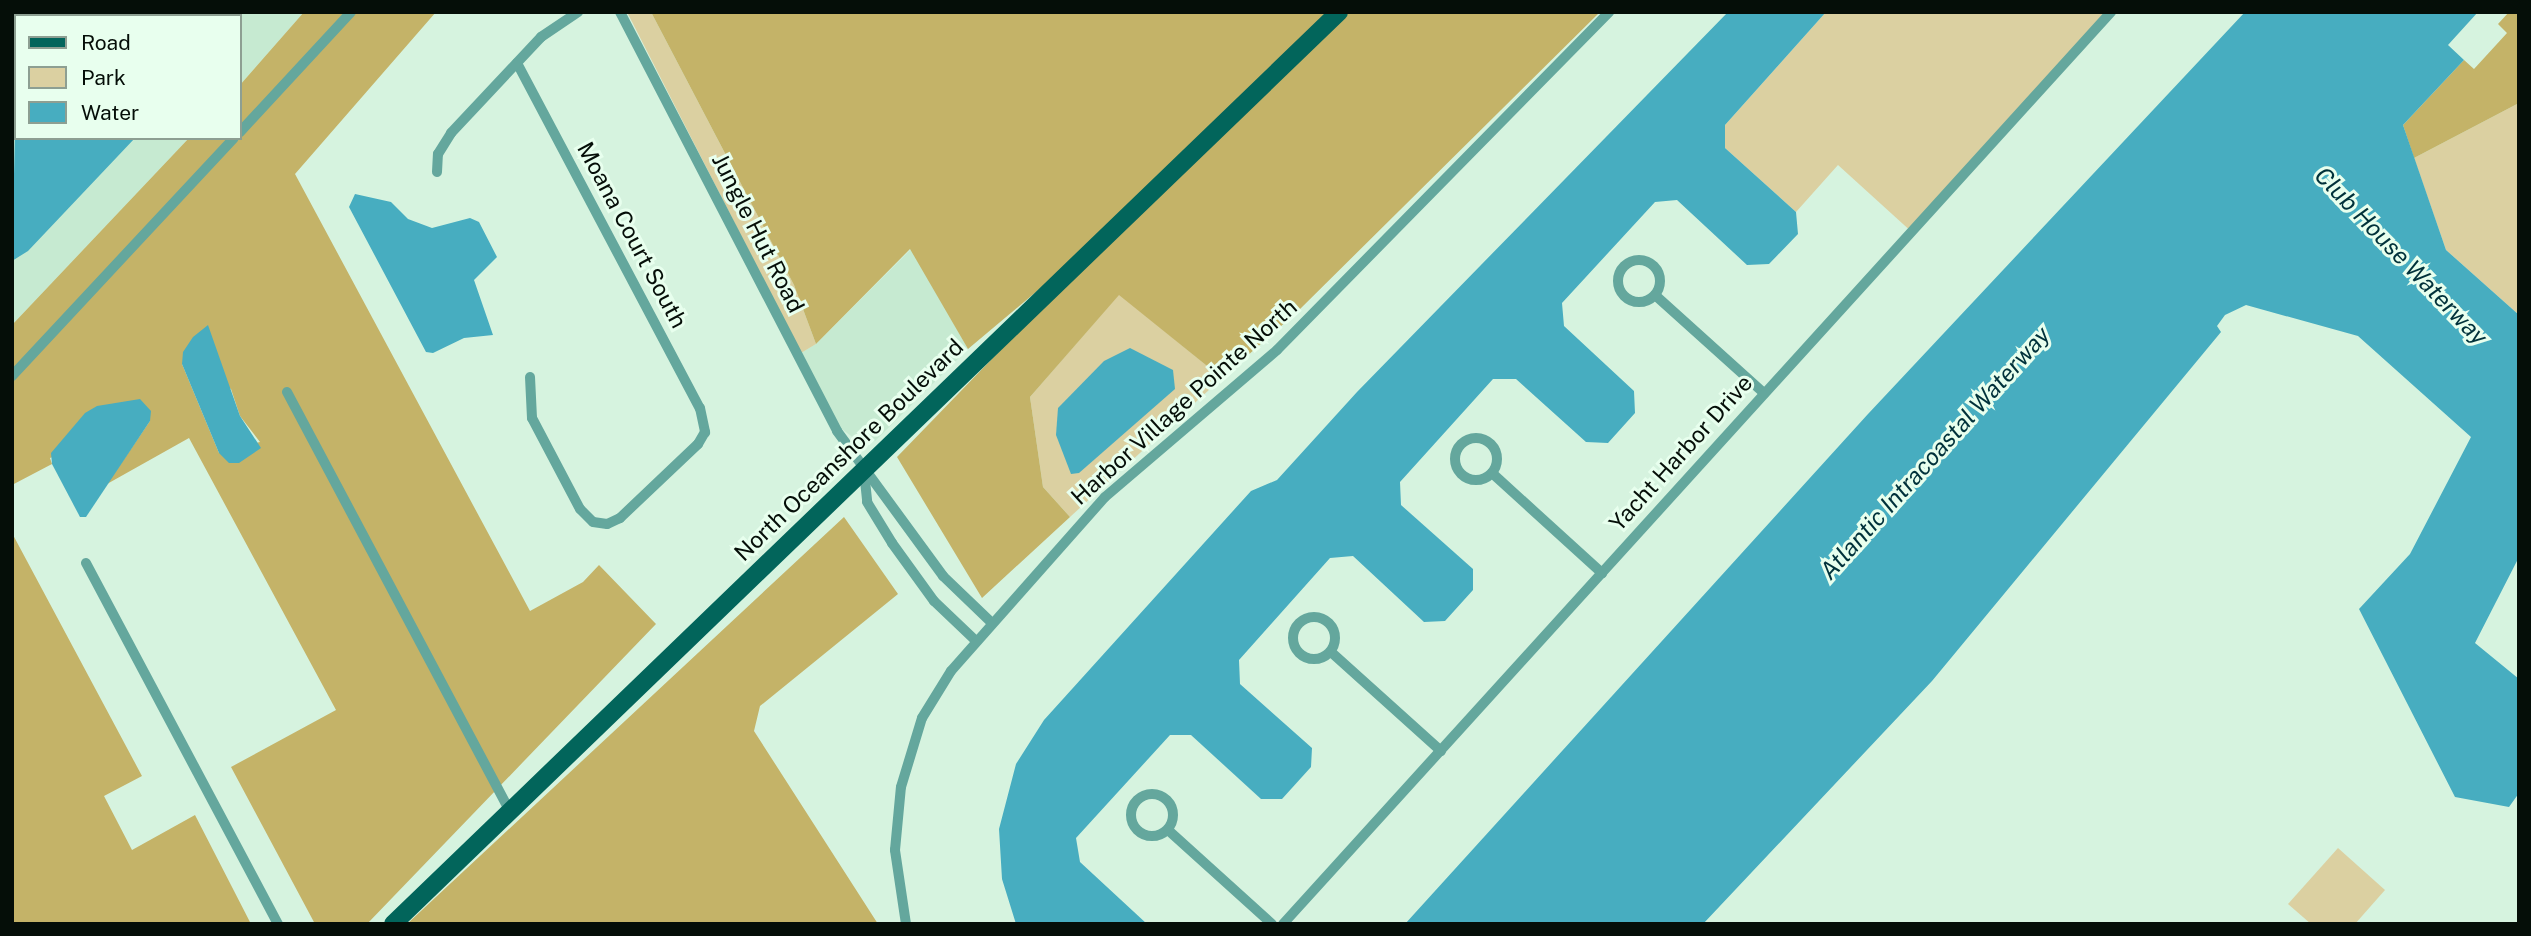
<!DOCTYPE html>
<style>
body{margin:0}
#map{position:relative;width:2531px;height:936px;overflow:hidden;background:#d6f3df;font-family:"Public Sans",sans-serif}
div>[style]{position:absolute}
.built>*{inset:0;background:#c6ead1}
.green>*{inset:0;background:#dbd0a1}
.forest>*{inset:0;background:#c4b368}
.water>*{inset:0;background:#47adc0}
.street>*{height:10px;margin:-5px;padding:0 5px;transform-origin:5px;border-radius:5px;background:#64a79d}
.street>.ring{margin:-5px;padding:0;box-sizing:content-box;background:none;border:10px solid #64a79d;border-radius:50%}
.primary>*{height:18px;margin:-9px;padding:0 9px;transform-origin:9px;border-radius:9px;background:#02655b}
span{translate:-50% -50%;white-space:nowrap;text-align:center;line-height:1.15;-webkit-text-stroke:6px #e8ffee;paint-order:stroke}
.street-label{font-size:23px;color:#050e08}
.water-label{font-size:24px;color:#00313a;font-style:italic}
.frame{position:absolute;inset:0;border:14px solid #050e08;pointer-events:none}
.legend{position:absolute;left:14px;top:14px;width:228px;height:126px;box-sizing:border-box;background:#e8ffee;border:2px solid #8d9f92;margin:0;padding:9px 12px;list-style:none;font-size:21px;color:#050e08}
.legend li{display:flex;align-items:center;gap:14px;height:35px}
.legend b{width:35px;border:2px solid #8d9f92}
</style>
<div id="map">
<div class="built">
<i style="clip-path:polygon(12px 12px,304px 12px,240px 85px,240px 16px,16px 16px,16px 138px,189px 138px,12px 325px)"></i>
<i style="clip-path:polygon(911px 249px,968px 349px,875px 441px,860px 443px,838px 426px,801px 353px,816px 344px)"></i>
</div>
<div class="green">
<i style="clip-path:polygon(627px 12px,651px 12px,794px 285px,816px 344px,801px 353px)"></i>
<i style="clip-path:polygon(1826px 12px,2117px 12px,1914px 234px,1838px 165px,1796px 212px,1725px 148px,1725px 125px)"></i>
<i style="clip-path:polygon(2519px 103px,2519px 315px,2446px 250px,2414px 158px)"></i>
<i style="clip-path:polygon(1119px 294px,1222px 378px,1070px 517px,1043px 487px,1030px 397px)"></i>
<i style="clip-path:polygon(2338px 848px,2385px 890px,2355px 924px,2311px 924px,2288px 904px)"></i>
</div>
<div class="forest">
<i style="clip-path:polygon(evenodd,304px 12px,436px 12px,295px 174px,530px 611px,583px 582px,599px 565px,656px 624px,367px 924px,315px 924px,231px 767px,336px 710px,189px 438px,107px 484px,150px 421px,50px 458px,52px 464px,12px 485px,12px 325px,189px 138px,240px 138px,240px 85px,304px 12px,182px 364px,231px 389px,240px 416px,260px 442px,219px 453px,182px 364px)"></i>
<i style="clip-path:polygon(651px 12px,1329px 12px,1043px 286px,968px 349px,910px 249px,816px 344px,794px 285px)"></i>
<i style="clip-path:polygon(1349px 12px,1600px 12px,1297px 312px,1222px 378px,1119px 295px,1030px 397px,1043px 487px,1070px 517px,982px 598px,897px 457px,1053px 296px)"></i>
<i style="clip-path:polygon(2509px 12px,2519px 12px,2519px 103px,2414px 158px,2403px 125px,2464px 60px,2474px 69px,2507px 33px,2498px 24px)"></i>
<i style="clip-path:polygon(844px 517px,898px 594px,760px 706px,754px 731px,878px 924px,407px 924px)"></i>
<i style="clip-path:polygon(12px 533px,142px 776px,104px 796px,132px 850px,195px 815px,251px 924px,12px 924px)"></i>
</div>
<div class="water">
<i style="clip-path:polygon(12px 12px,115px 12px,16px 16px,12px 65px)"></i>
<i style="clip-path:polygon(1728px 12px,1826px 12px,1725px 125px,1725px 148px,1796px 212px,1798px 234px,1769px 264px,1747px 265px,1677px 200px,1655px 202px,1562px 303px,1564px 326px,1634px 391px,1635px 413px,1608px 443px,1586px 442px,1516px 379px,1493px 379px,1400px 482px,1401px 505px,1473px 569px,1473px 590px,1445px 621px,1424px 622px,1353px 556px,1330px 558px,1239px 660px,1240px 684px,1312px 748px,1311px 767px,1282px 799px,1261px 799px,1191px 735px,1170px 735px,1076px 838px,1080px 862px,1147px 924px,1016px 924px,1002px 879px,999px 829px,1016px 764px,1044px 720px,1251px 491px,1277px 480px,1357px 392px)"></i>
<i style="clip-path:polygon(2245px 12px,2478px 12px,2448px 45px,2464px 60px,2403px 125px,2446px 250px,2519px 315px,2519px 557px,2475px 643px,2519px 679px,2519px 793px,2509px 807px,2455px 797px,2359px 609px,2410px 554px,2471px 437px,2358px 336px,2246px 305px,2225px 315px,2217px 326px,2221px 332px,1932px 681px,1703px 924px,1405px 924px,1868px 414px)"></i>
<i style="clip-path:polygon(16px 88px,16px 138px,135px 138px,28px 251px,12px 261px)"></i>
<i style="clip-path:polygon(355px 194px,391px 202px,408px 219px,432px 228px,470px 218px,479px 222px,497px 257px,474px 280px,493px 335px,464px 338px,433px 353px,426px 352px,349px 207px)"></i>
<i style="clip-path:polygon(208px 325px,240px 416px,261px 448px,239px 463px,229px 463px,219px 453px,182px 364px,183px 352px,193px 337px)"></i>
<i style="clip-path:polygon(1130px 348px,1173px 370px,1175px 389px,1079px 473px,1071px 474px,1056px 435px,1058px 408px,1104px 361px)"></i>
<i style="clip-path:polygon(140px 399px,151px 411px,150px 421px,86px 517px,80px 517px,52px 464px,51px 453px,85px 413px,97px 406px)"></i>
</div>
<div class="street">
<i style="left:620px;top:12px;width:472px;rotate:62.6deg"></i>
<i style="left:837px;top:431px;width:180px;rotate:53.8deg"></i>
<i style="left:943px;top:576px;width:68px;rotate:43.8deg"></i>
<i style="left:517px;top:63px;width:391px;rotate:62.1deg"></i>
<i style="left:700px;top:408px;width:25px;rotate:78deg"></i>
<i style="left:705px;top:432px;width:14px;rotate:120deg"></i>
<i style="left:698px;top:444px;width:108px;rotate:136.5deg"></i>
<i style="left:620px;top:518px;width:14px;rotate:155deg"></i>
<i style="left:607px;top:524px;width:14px;rotate:-172deg"></i>
<i style="left:593px;top:522px;width:18px;rotate:-135deg"></i>
<i style="left:580px;top:509px;width:103px;rotate:-117.8deg"></i>
<i style="left:532px;top:418px;width:41px;rotate:-92.8deg"></i>
<i style="left:240px;top:132px;width:163px;rotate:-47.2deg"></i>
<i style="left:437px;top:172px;width:18px;rotate:-87deg"></i>
<i style="left:438px;top:154px;width:25px;rotate:-58deg"></i>
<i style="left:451px;top:133px;width:132px;rotate:-46.8deg"></i>
<i style="left:541px;top:37px;width:45px;rotate:-34deg"></i>
<i class="ring" style="left:1618px;top:260px;width:32px;height:32px"></i>
<i style="left:1655px;top:295px;width:147px;rotate:42deg"></i>
<i style="left:12px;top:376px;width:325px;rotate:-47deg"></i>
<i style="left:287px;top:392px;width:476px;rotate:62deg"></i>
<i class="ring" style="left:1455px;top:438px;width:32px;height:32px"></i>
<i style="left:864px;top:471px;width:31px;rotate:84deg"></i>
<i style="left:867px;top:502px;width:48px;rotate:58.6deg"></i>
<i style="left:892px;top:543px;width:72px;rotate:54.1deg"></i>
<i style="left:934px;top:601px;width:58px;rotate:43.6deg"></i>
<i style="left:1492px;top:473px;width:149px;rotate:42.3deg"></i>
<i style="left:86px;top:563px;width:409px;rotate:62deg"></i>
<i class="ring" style="left:1293px;top:617px;width:32px;height:32px"></i>
<i style="left:1331px;top:652px;width:148px;rotate:42deg"></i>
<i class="ring" style="left:1131px;top:794px;width:32px;height:32px"></i>
<i style="left:1168px;top:830px;width:140px;rotate:42.1deg"></i>
<i style="left:906px;top:924px;width:75px;rotate:-98.5deg"></i>
<i style="left:895px;top:850px;width:63px;rotate:-84.6deg"></i>
<i style="left:901px;top:787px;width:72px;rotate:-73.1deg"></i>
<i style="left:922px;top:718px;width:55px;rotate:-58.3deg"></i>
<i style="left:951px;top:671px;width:232px;rotate:-48.5deg"></i>
<i style="left:1105px;top:497px;width:226px;rotate:-40.5deg"></i>
<i style="left:1277px;top:350px;width:474px;rotate:-45.5deg"></i>
<i style="left:1283px;top:924px;width:1232px;rotate:-47.76deg"></i>
</div>
<div class="primary">
<i style="left:393px;top:924px;width:1314px;rotate:-43.95deg"></i>
</div>
<div class="street-label">
<span style="left:758px;top:233px;rotate:63deg">Jungle Hut Road</span>
<span style="left:632px;top:235px;rotate:62deg">Moana Court South</span>
<span style="left:1184px;top:402px;rotate:-42deg">Harbor Village Pointe North</span>
<span style="left:849px;top:450px;rotate:-44deg">North Oceanshore Boulevard</span>
<span style="left:1681px;top:453px;rotate:-48deg">Yacht Harbor Drive</span>
</div>
<div class="water-label">
<span style="left:2401px;top:256px;rotate:46deg">Club House Waterway</span>
<span style="left:1935px;top:453px;rotate:-48deg">Atlantic Intracoastal Waterway</span>
</div>
<div class="frame"></div>
<ul class="legend">
<li><b style="height:9px;background:#02655b"></b>Road</li>
<li><b style="height:19px;background:#dbd0a1"></b>Park</li>
<li><b style="height:19px;background:#47adc0"></b>Water</li>
</ul>
</div>
